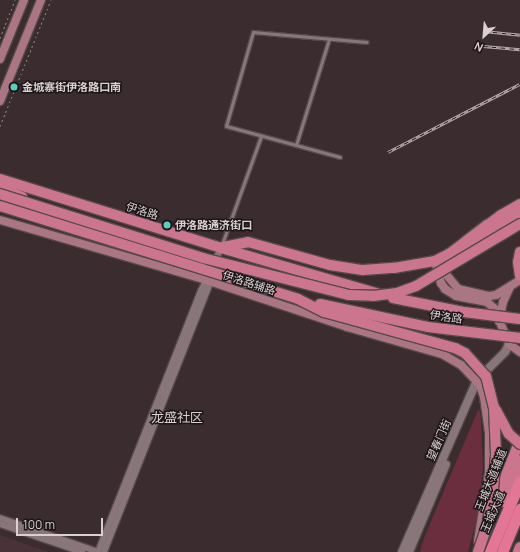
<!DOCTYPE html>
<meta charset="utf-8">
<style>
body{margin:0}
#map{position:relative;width:520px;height:552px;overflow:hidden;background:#3b2c2f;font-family:Manrope,"Noto Sans SC",sans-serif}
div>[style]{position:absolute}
.built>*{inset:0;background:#493338}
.green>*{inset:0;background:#6a2e3f}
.path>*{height:1px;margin-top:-0.5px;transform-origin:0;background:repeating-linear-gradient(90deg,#8d8183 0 2px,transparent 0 5px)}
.roads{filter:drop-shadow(1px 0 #55494b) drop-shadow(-1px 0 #55494b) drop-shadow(0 1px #55494b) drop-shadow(0 -1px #55494b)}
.service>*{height:3px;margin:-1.5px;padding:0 1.5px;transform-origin:1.5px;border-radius:1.5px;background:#88767a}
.minor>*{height:6px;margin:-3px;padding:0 3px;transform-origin:3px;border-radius:3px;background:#88767a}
.tertiary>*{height:8px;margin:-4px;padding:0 4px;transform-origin:4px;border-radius:4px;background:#88767a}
.secondary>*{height:8px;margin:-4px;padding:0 4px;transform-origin:4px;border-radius:4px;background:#aa7684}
.primary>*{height:10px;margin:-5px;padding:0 5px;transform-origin:5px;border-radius:5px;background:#cb768e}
.trunk>*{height:11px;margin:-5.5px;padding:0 5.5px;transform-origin:5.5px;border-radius:5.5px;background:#e27694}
.rail>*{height:3px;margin-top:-1.5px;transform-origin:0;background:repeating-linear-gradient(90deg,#1d1618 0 4.5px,#b9aeb1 0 9px);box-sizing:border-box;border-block:1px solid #b9aeb1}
.bridges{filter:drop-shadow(1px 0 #55494b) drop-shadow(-1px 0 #55494b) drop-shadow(0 1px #55494b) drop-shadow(0 -1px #55494b)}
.primary-bridge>*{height:10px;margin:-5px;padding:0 5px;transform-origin:5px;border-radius:5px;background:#cb768e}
.dots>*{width:11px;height:11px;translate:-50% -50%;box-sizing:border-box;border:2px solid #1d1618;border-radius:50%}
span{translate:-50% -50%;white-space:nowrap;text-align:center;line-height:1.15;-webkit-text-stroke:3px #1d1618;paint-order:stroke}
.poi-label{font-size:11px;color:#dad0d2;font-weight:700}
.left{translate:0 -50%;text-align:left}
.street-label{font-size:11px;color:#dad0d2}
.quarter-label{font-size:13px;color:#dad0d2}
.north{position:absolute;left:464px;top:16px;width:40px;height:40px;-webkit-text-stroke:3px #1d1618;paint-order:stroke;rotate:206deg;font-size:11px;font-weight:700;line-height:16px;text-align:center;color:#dad0d2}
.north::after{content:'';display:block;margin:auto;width:14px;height:18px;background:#dad0d2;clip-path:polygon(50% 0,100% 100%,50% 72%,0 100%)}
.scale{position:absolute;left:16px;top:518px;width:87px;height:18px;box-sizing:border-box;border:2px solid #dad0d2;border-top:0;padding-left:5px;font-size:12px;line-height:14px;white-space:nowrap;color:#dad0d2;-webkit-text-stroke:3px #1d1618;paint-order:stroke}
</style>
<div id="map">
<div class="built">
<i style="clip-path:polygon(0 535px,48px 552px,0 552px)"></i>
</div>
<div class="green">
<i style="clip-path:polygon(478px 410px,480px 411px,481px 421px,483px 467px,478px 514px,468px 552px,420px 552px,424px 538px)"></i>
</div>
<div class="path">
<i style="left:0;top:38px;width:41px;rotate:-68.5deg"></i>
<i style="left:0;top:126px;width:136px;rotate:-68deg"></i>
</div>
<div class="roads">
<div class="service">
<i style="left:296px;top:145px;width:111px;rotate:-72.7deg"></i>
<i style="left:340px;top:157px;width:118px;rotate:-164.8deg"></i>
<i style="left:226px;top:126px;width:98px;rotate:-74deg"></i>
<i style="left:253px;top:32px;width:114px;rotate:5deg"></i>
<i style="left:463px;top:238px;width:28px;rotate:-38deg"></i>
<i style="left:222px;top:244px;width:115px;rotate:-70.1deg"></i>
</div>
<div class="minor">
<i style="left:0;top:518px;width:104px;rotate:19.1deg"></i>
<i style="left:0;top:524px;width:87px;rotate:18.9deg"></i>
<i style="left:98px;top:552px;width:281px;rotate:-68.5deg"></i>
<i style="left:201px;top:291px;width:47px;rotate:-65.1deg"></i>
<i style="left:104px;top:552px;width:295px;rotate:-68.5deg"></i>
</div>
<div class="tertiary">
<i style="left:402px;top:552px;width:188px;rotate:-66.4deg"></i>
<i style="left:477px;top:380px;width:40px;rotate:-45deg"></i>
<i style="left:505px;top:352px;width:9px;rotate:-63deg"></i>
<i style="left:409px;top:552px;width:95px;rotate:-67.2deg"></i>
</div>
<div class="secondary">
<i style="left:0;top:59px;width:64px;rotate:-67.9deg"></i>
<i style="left:0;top:101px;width:109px;rotate:-67.9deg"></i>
<i style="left:0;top:220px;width:215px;rotate:16.2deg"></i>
<i style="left:206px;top:280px;width:149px;rotate:18.4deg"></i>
<i style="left:347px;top:327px;width:99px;rotate:15.9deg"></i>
<i style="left:442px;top:354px;width:22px;rotate:30deg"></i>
<i style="left:461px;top:365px;width:28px;rotate:46deg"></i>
<i style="left:480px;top:385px;width:13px;rotate:72deg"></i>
<i style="left:484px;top:397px;width:37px;rotate:82deg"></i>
<i style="left:489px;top:434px;width:39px;rotate:90deg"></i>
<i style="left:489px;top:473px;width:69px;rotate:99.2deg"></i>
<i style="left:435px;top:261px;width:23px;rotate:75deg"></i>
<i style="left:441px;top:283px;width:7px;rotate:56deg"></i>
<i style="left:445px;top:289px;width:13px;rotate:32deg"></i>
<i style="left:456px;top:296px;width:32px;rotate:11deg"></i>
<i style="left:487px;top:302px;width:9px;rotate:41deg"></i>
<i style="left:494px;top:308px;width:39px;rotate:67deg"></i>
<i style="left:509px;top:344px;width:14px;rotate:36deg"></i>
<i style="left:439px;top:266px;width:30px;rotate:50deg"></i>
<i style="left:458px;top:289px;width:32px;rotate:13deg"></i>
<i style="left:489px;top:296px;width:7px;rotate:-8deg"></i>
<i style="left:496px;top:295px;width:28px;rotate:-32deg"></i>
<i style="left:499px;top:321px;width:19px;rotate:-78deg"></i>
<i style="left:503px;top:302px;width:17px;rotate:-65deg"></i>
</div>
<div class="primary">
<i style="left:0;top:179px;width:232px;rotate:17.3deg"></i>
<i style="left:221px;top:248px;width:165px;rotate:16.2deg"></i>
<i style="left:0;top:188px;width:24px;rotate:22deg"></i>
<i style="left:223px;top:247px;width:25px;rotate:-11deg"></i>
<i style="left:248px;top:242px;width:85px;rotate:15.7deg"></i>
<i style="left:330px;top:265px;width:33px;rotate:9deg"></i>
<i style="left:363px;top:270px;width:31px;rotate:-4deg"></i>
<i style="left:394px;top:268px;width:42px;rotate:-9.7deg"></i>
<i style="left:435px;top:261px;width:16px;rotate:-27deg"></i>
<i style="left:449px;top:254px;width:65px;rotate:-36.9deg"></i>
<i style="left:501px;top:215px;width:22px;rotate:-30deg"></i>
<i style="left:520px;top:252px;width:10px;rotate:101deg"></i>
<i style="left:518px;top:262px;width:14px;rotate:82deg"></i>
<i style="left:460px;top:258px;width:18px;rotate:-47deg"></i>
<i style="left:472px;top:245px;width:25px;rotate:-37deg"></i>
<i style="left:492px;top:230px;width:33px;rotate:-33deg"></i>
<i style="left:506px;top:503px;width:45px;rotate:-72deg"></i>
<i style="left:492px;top:510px;width:75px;rotate:-68.2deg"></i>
<i style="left:518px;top:552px;width:5px;rotate:-68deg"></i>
</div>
<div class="trunk">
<i style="left:490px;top:552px;width:77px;rotate:-67.1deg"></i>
<i style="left:502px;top:552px;width:47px;rotate:-67.3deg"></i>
</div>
</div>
<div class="rail">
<i style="left:484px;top:31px;width:36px;rotate:6deg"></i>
<i style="left:483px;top:46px;width:37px;rotate:5deg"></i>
<i style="left:388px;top:152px;width:148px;rotate:-27.3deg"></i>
</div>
<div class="bridges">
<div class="primary-bridge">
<i style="left:0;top:194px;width:213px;rotate:17.5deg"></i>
<i style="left:203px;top:258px;width:151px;rotate:14.2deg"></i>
<i style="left:349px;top:295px;width:24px;rotate:2deg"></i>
<i style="left:373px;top:296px;width:24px;rotate:-7deg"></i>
<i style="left:397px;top:293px;width:20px;rotate:-20deg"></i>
<i style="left:416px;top:286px;width:121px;rotate:-30.8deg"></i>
<i style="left:0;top:206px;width:312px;rotate:17.3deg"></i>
<i style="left:298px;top:299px;width:29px;rotate:27deg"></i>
<i style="left:324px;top:312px;width:136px;rotate:15.4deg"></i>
<i style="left:455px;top:348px;width:11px;rotate:27deg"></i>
<i style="left:465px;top:353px;width:31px;rotate:48deg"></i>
<i style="left:486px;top:376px;width:32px;rotate:76deg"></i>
<i style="left:494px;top:407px;width:48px;rotate:87.6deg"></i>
<i style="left:496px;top:455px;width:35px;rotate:95deg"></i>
<i style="left:493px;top:490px;width:33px;rotate:99deg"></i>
<i style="left:488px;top:523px;width:31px;rotate:109deg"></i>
<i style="left:393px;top:298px;width:72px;rotate:11.2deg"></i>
<i style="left:464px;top:312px;width:56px;rotate:7.1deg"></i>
<i style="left:320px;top:304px;width:110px;rotate:12deg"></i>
<i style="left:428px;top:327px;width:93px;rotate:6.8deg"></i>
<i style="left:496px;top:410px;width:27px;rotate:62deg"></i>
<i style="left:509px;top:434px;width:15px;rotate:42deg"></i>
</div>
</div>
<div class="dots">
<i style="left:14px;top:87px;background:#58cebf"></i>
<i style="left:167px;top:225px;background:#58cebf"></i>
</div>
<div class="poi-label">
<span class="left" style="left:22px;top:87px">金城寨街伊洛路口南</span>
<span class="left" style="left:175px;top:225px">伊洛路通济街口</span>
</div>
<div class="street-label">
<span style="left:142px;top:211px;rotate:17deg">伊洛路</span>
<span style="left:249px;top:283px;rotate:18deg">伊洛路辅路</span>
<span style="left:446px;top:317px;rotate:8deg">伊洛路</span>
<span style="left:439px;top:440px;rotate:-66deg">望春门街</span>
<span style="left:491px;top:480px;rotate:-68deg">王城大道辅道</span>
<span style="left:493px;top:512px;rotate:-67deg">王城大道</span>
</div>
<div class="quarter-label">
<span style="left:177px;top:417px">龙盛社区</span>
</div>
<div class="north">N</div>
<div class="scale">100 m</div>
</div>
